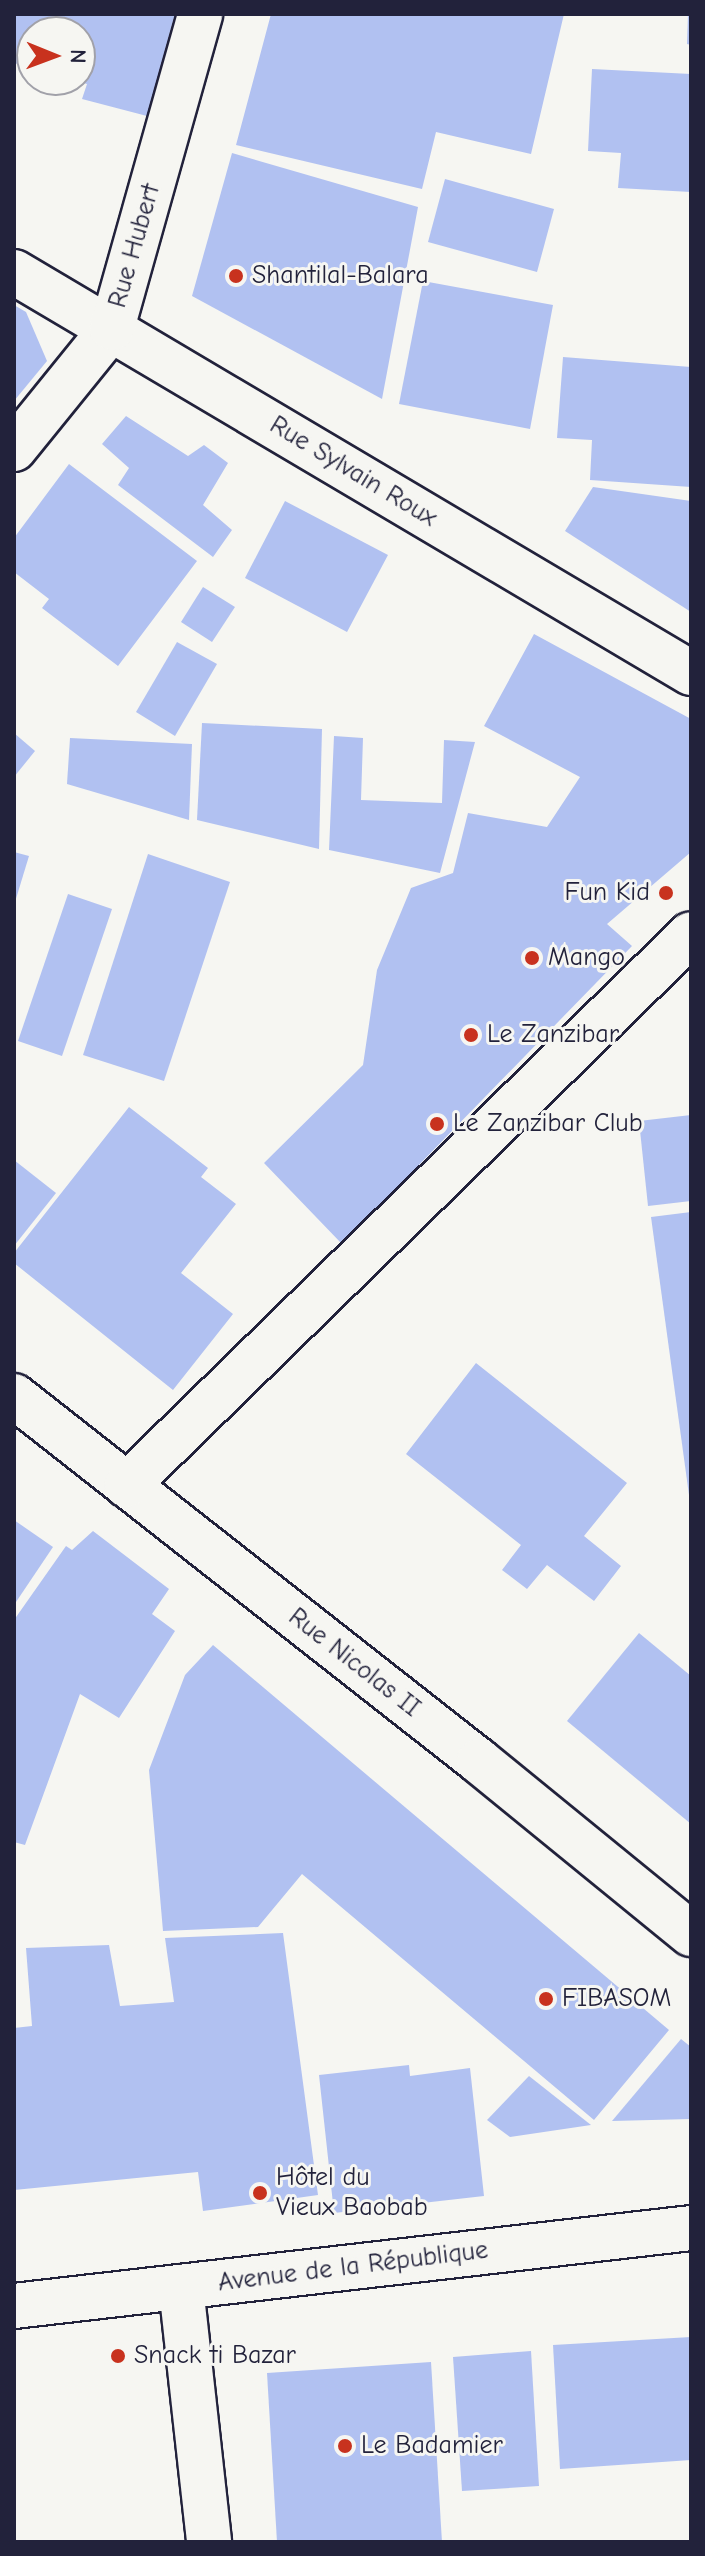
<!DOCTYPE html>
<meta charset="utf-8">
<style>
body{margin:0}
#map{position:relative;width:705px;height:2556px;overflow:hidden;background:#f6f6f2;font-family:"Comic Neue",sans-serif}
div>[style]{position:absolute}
.building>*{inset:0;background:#b1c1f1}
.roads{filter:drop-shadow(2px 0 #22223b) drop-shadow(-2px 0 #22223b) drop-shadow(0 2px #22223b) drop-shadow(0 -2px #22223b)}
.street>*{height:44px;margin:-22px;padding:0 22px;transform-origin:22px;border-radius:22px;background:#f6f6f2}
.secondary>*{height:44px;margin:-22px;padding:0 22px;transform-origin:22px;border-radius:22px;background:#f6f6f2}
.dots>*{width:22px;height:22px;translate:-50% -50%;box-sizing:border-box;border:4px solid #f6f6f2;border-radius:50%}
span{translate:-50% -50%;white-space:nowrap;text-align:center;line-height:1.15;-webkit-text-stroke:6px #f6f6f2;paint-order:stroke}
.street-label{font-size:26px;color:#22223b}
.poi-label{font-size:26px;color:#22223b}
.left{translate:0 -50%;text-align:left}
.right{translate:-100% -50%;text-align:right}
.frame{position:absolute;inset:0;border:16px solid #22223b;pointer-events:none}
.north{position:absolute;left:16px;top:16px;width:80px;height:80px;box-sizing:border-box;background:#f6f6f2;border:2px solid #a1a1a9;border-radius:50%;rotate:91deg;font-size:22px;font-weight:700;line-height:32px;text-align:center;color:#22223b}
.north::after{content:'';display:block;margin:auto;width:28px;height:36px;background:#c8321e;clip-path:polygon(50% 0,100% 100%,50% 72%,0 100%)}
</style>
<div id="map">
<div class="building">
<i style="clip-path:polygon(14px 14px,175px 14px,147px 116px,82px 99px,87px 84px,80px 82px,80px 32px,32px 32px,32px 68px,14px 63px)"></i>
<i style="clip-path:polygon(271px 14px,564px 14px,531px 154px,436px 132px,422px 189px,236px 145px)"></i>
<i style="clip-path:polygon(688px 14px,691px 14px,691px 45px,687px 44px)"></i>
<i style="clip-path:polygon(592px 69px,691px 74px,691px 192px,618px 188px,621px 153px,588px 151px)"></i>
<i style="clip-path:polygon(232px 153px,418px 207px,382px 399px,192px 296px)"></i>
<i style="clip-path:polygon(445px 179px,554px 209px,537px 272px,428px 242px)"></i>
<i style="clip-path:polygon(423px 281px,553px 305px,530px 429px,399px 404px)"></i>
<i style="clip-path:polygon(14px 305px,26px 312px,47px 361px,14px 401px)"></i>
<i style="clip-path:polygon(563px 357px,691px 367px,691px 487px,590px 480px,592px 440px,557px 438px)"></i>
<i style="clip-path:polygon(126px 416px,188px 456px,204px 445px,228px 463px,203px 505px,232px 530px,213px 557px,118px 485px,129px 468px,102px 444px)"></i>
<i style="clip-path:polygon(69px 464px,197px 561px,118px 666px,42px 608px,49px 599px,14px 572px,14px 538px)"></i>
<i style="clip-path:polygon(593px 487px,691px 501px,691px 612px,565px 531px)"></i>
<i style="clip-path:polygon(285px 501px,388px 555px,347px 632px,245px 578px)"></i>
<i style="clip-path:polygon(203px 587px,235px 607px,212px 642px,181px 622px)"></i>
<i style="clip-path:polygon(534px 634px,691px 719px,691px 852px,607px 924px,632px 946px,342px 1244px,264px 1163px,363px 1065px,377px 970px,411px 888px,453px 873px,468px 813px,547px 827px,580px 777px,484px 726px)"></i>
<i style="clip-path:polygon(177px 642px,217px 664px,175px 736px,136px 712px)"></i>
<i style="clip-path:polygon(202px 723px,322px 729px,319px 849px,197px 820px)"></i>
<i style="clip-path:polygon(14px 733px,35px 751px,14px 777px)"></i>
<i style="clip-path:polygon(334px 736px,363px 738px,361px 800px,442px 803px,444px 740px,475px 742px,440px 873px,329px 850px)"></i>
<i style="clip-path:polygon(70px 738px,192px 744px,189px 820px,67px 784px)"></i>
<i style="clip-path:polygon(14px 852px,29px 856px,15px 902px,14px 902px)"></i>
<i style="clip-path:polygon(148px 854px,230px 882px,164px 1081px,83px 1055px)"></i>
<i style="clip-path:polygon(68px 894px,112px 909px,62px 1056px,18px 1041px)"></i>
<i style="clip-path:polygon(129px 1107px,208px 1168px,201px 1177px,236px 1204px,181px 1273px,233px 1314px,173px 1390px,14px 1263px,14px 1253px)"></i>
<i style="clip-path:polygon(691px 1115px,691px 1201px,648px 1206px,639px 1121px)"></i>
<i style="clip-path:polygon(14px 1160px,56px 1193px,14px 1246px)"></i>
<i style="clip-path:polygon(691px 1212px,691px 1495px,689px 1495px,651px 1217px)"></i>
<i style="clip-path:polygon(476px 1363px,627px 1483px,584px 1536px,621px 1566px,594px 1601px,547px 1565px,527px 1589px,502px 1570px,521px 1545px,406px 1454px)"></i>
<i style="clip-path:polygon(14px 1520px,53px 1547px,14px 1605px)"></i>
<i style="clip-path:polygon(93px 1531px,169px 1589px,152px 1614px,175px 1631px,119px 1718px,80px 1694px,25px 1845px,14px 1842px,14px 1620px,66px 1546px,72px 1550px)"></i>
<i style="clip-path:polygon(639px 1633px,691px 1676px,691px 1824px,567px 1721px)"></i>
<i style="clip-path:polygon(213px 1645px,669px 2030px,594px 2120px,302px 1874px,258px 1927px,163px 1931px,149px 1770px,185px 1675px)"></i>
<i style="clip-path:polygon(283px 1933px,318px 2195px,203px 2211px,198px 2172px,14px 2190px,14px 2028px,32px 2026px,26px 1948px,109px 1945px,120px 2006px,174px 2002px,165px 1938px)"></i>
<i style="clip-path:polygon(681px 2039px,691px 2047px,691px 2119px,612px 2121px)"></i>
<i style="clip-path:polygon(409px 2065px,410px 2076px,470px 2068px,484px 2196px,334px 2213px,319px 2075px)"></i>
<i style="clip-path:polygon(529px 2076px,591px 2125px,510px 2137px,487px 2120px)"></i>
<i style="clip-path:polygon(691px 2337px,691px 2460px,560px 2469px,553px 2345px)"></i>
<i style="clip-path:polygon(531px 2351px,539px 2486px,462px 2491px,453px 2357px)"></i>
<i style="clip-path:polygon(431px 2362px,442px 2542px,277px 2542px,267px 2373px)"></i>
</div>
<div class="roads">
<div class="street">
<i style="left:14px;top:272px;width:787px;rotate:30.64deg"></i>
<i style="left:14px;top:449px;width:156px;rotate:-51deg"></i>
<i style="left:112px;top:328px;width:326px;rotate:-74.3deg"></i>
<i style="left:14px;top:1396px;width:591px;rotate:38.13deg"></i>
<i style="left:479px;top:1761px;width:274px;rotate:39.2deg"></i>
<i style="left:127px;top:1485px;width:788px;rotate:-44.33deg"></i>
<i style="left:181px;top:2287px;width:257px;rotate:83.7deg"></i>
</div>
<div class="secondary">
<i style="left:14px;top:2306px;width:681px;rotate:-6.57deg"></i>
</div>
</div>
<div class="dots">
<i style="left:236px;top:276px;background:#c8321e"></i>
<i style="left:666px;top:893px;background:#c8321e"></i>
<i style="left:532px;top:958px;background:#c8321e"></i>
<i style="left:471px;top:1035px;background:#c8321e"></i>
<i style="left:437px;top:1124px;background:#c8321e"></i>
<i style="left:546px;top:1999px;background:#c8321e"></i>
<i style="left:260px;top:2193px;background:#c8321e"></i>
<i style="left:118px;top:2356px;background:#c8321e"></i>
<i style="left:345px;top:2446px;background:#c8321e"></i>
</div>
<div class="street-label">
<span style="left:135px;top:246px;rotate:-74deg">Rue Hubert</span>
<span style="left:353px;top:472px;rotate:31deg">Rue Sylvain Roux</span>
<span style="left:354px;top:1663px;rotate:38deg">Rue Nicolas II</span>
<span style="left:353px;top:2267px;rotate:-7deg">Avenue de la République</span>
</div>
<div class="poi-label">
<span class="left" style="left:252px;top:276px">Shantilal-Balara</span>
<span class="right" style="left:650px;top:893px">Fun Kid</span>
<span class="left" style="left:548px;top:958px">Mango</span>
<span class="left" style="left:487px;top:1035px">Le Zanzibar</span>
<span class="left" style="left:453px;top:1124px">Le Zanzibar Club</span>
<span class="left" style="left:562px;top:1999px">FIBASOM</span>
<span class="left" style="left:276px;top:2193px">Hôtel du<br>Vieux Baobab</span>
<span class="left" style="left:134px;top:2356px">Snack ti Bazar</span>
<span class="left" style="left:361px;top:2446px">Le Badamier</span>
</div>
<div class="frame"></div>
<div class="north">N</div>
</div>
